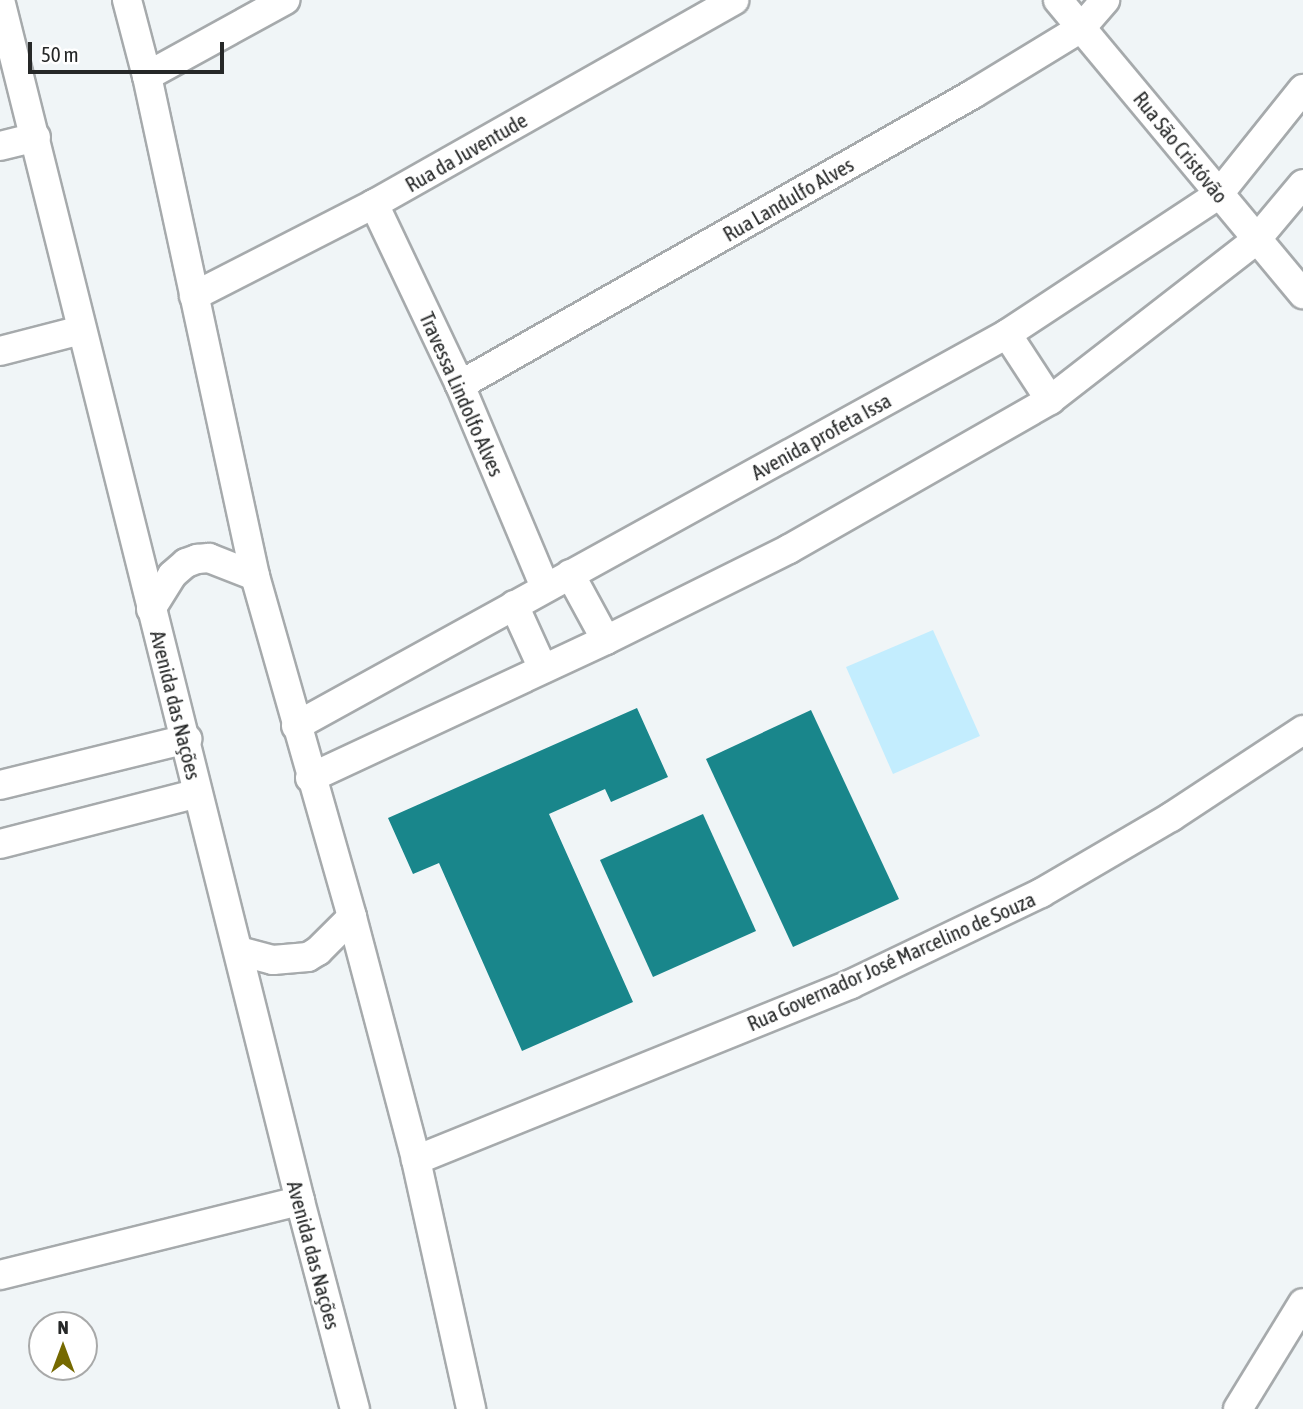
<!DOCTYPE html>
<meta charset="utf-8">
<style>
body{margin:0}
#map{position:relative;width:1303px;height:1409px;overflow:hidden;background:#f0f5f7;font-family:"Asap Condensed",sans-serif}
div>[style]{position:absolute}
.green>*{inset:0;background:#c3edfe}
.building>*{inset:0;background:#19868b}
.roads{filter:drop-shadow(2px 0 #a6aaac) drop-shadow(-2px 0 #a6aaac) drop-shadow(0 2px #a6aaac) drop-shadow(0 -2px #a6aaac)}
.minor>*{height:28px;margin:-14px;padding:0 14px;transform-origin:14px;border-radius:14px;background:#fff}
span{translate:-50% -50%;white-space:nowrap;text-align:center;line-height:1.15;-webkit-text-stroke:5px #fff;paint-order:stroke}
.street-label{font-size:21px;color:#262828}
.north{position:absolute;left:28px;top:1311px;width:70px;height:70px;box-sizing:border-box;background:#fff;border:2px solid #a8a9a9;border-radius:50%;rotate:0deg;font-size:19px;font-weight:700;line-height:28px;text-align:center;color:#262828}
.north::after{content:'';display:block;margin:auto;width:24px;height:32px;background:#756900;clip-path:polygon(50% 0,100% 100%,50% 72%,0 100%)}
.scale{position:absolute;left:28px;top:42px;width:196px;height:32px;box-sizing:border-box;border:4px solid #262828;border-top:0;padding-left:9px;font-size:21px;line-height:24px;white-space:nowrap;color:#262828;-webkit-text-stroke:5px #fff;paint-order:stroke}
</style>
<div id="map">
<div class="green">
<i style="clip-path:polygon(933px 630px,980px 736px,893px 774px,846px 667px)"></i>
</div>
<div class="building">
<i style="clip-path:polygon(637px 708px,668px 777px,611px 802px,605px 789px,549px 814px,633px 1002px,522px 1051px,439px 863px,413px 874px,388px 818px)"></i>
<i style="clip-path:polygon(811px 710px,899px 899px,793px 947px,706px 759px)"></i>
<i style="clip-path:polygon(703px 814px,756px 931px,653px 977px,600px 860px)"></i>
</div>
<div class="roads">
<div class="minor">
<i style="left:0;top:0;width:1238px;rotate:75.97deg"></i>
<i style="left:300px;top:1201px;width:215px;rotate:75.2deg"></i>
<i style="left:127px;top:0;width:79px;rotate:75.3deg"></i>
<i style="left:147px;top:76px;width:512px;rotate:77.81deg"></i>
<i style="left:255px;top:576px;width:355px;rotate:74.1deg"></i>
<i style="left:352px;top:917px;width:251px;rotate:75.2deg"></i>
<i style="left:416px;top:1160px;width:255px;rotate:77.5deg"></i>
<i style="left:1058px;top:0;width:383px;rotate:50.2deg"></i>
<i style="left:147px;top:76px;width:158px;rotate:-28.8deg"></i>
<i style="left:0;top:146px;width:37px;rotate:-14deg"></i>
<i style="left:374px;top:204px;width:200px;rotate:64.6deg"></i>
<i style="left:460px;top:385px;width:219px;rotate:67.2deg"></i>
<i style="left:194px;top:296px;width:202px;rotate:-27.1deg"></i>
<i style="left:374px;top:204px;width:414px;rotate:-29.5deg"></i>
<i style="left:1007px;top:334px;width:79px;rotate:56.9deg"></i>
<i style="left:0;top:351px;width:84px;rotate:-14.5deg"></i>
<i style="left:460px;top:385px;width:590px;rotate:-29.56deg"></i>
<i style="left:973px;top:94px;width:127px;rotate:-31.4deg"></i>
<i style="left:1081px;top:28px;width:37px;rotate:-49deg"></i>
<i style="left:570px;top:574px;width:75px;rotate:61.4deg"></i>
<i style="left:514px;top:605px;width:70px;rotate:65.6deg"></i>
<i style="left:151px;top:609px;width:40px;rotate:-58deg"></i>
<i style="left:172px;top:575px;width:18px;rotate:-41deg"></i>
<i style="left:186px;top:563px;width:12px;rotate:-20deg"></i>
<i style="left:197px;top:559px;width:12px;rotate:-5deg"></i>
<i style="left:209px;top:558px;width:49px;rotate:21.4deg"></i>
<i style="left:296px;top:726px;width:812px;rotate:-28.87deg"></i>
<i style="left:1007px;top:334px;width:253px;rotate:-33.4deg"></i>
<i style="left:1218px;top:195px;width:136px;rotate:-51.3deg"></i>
<i style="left:310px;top:778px;width:327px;rotate:-25deg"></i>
<i style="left:606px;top:640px;width:204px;rotate:-26.4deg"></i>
<i style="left:789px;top:549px;width:301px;rotate:-29.7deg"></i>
<i style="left:1050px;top:400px;width:261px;rotate:-37.8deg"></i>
<i style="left:1256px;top:240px;width:73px;rotate:-50deg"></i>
<i style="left:0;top:785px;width:193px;rotate:-13.8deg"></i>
<i style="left:0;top:844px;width:204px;rotate:-14.4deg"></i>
<i style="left:239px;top:951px;width:35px;rotate:15deg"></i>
<i style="left:273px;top:960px;width:35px;rotate:-5deg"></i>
<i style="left:308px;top:957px;width:12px;rotate:-31deg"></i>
<i style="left:318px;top:951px;width:48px;rotate:-45deg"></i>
<i style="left:416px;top:1160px;width:469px;rotate:-22deg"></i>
<i style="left:851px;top:984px;width:211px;rotate:-25.6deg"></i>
<i style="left:1041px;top:893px;width:151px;rotate:-30.3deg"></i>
<i style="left:1171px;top:817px;width:158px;rotate:-33.4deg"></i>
<i style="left:0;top:1275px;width:309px;rotate:-13.9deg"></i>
<i style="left:1238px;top:1409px;width:124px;rotate:-58.5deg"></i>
</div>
</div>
<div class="street-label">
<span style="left:1181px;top:147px;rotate:51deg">Rua São Cristóvão</span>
<span style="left:466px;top:152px;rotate:-30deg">Rua da Juventude</span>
<span style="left:788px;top:199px;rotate:-30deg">Rua Landulfo Alves</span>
<span style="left:462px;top:394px;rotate:66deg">Travessa Lindolfo Alves</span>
<span style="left:821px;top:436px;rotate:-29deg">Avenida profeta Issa</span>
<span style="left:176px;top:705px;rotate:76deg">Avenida das Nações</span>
<span style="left:891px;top:961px;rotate:-24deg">Rua Governador José Marcelino de Souza</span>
<span style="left:314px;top:1255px;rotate:75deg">Avenida das Nações</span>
</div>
<div class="north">N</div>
<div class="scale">50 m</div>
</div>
